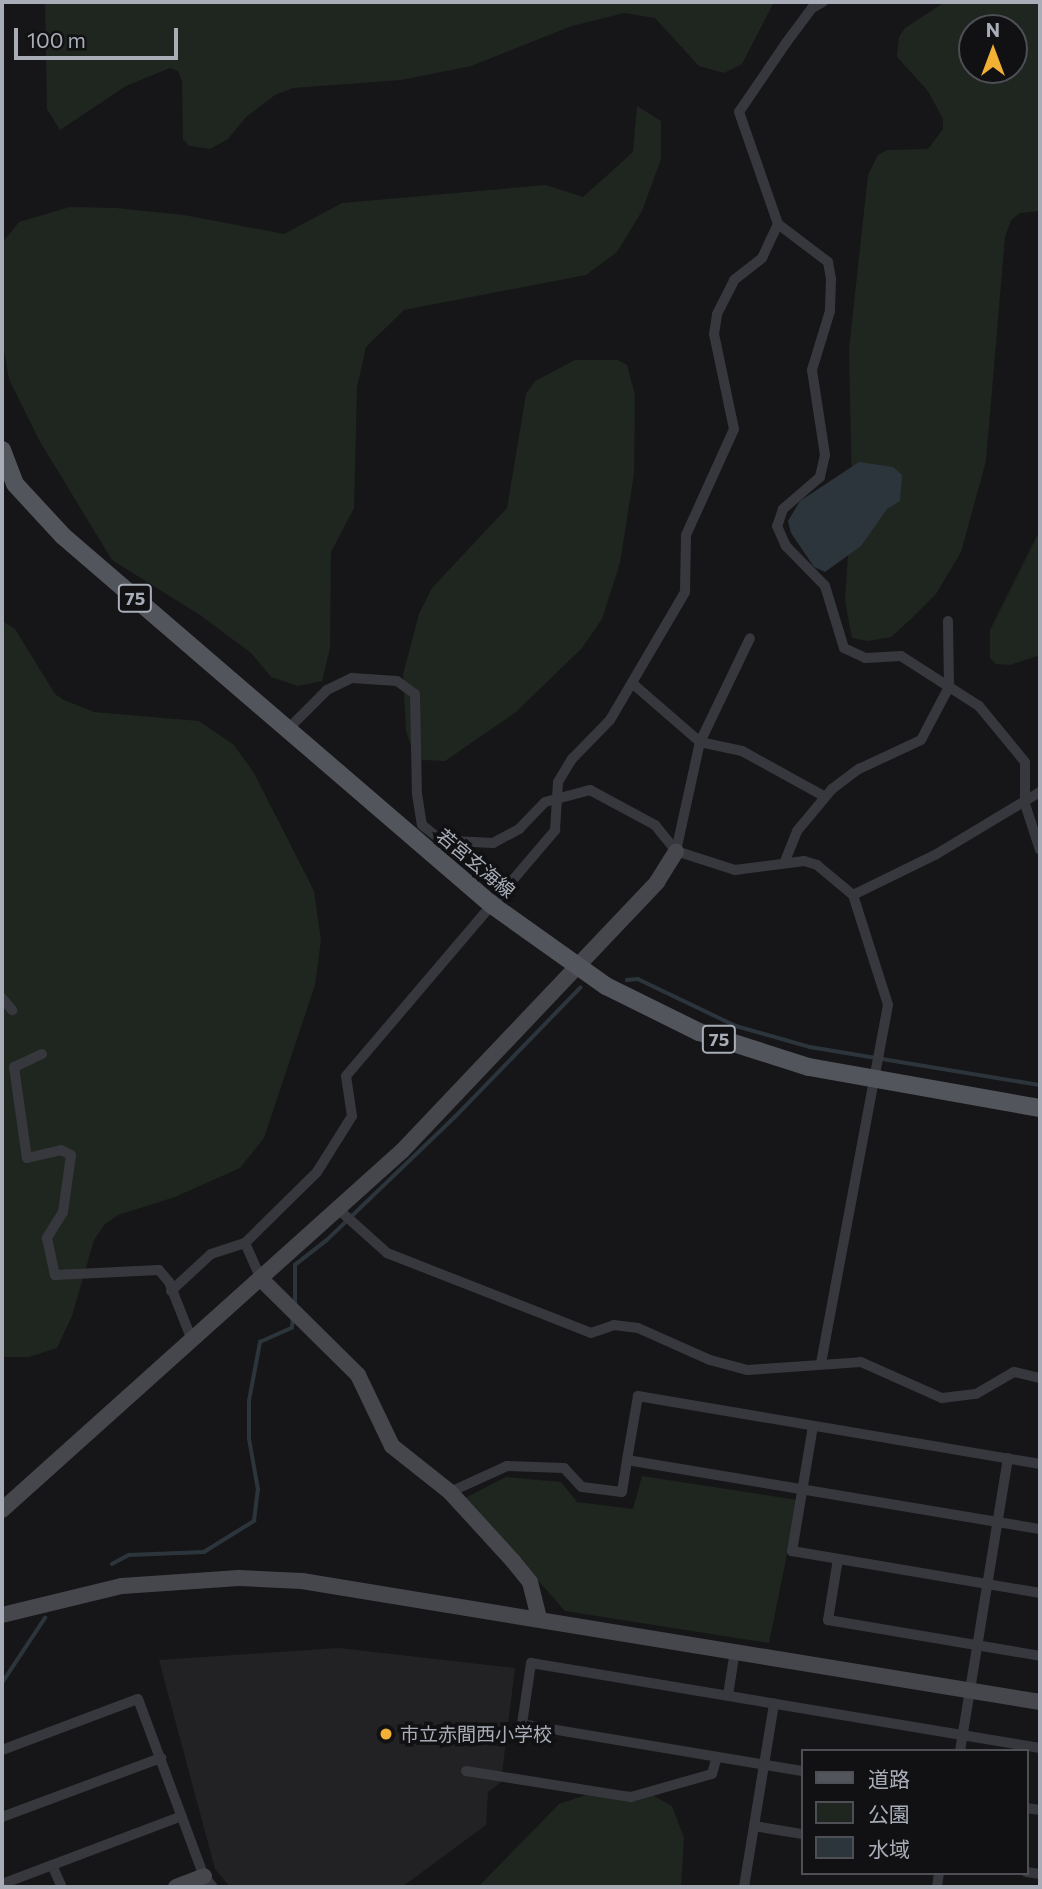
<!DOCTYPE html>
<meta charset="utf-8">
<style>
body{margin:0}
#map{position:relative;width:1042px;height:1889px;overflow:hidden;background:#161618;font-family:Commissioner,"Noto Sans JP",sans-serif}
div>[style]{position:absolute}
.built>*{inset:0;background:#222225}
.green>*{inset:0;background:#1e261f}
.water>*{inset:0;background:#2c353c}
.stream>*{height:3.5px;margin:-1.75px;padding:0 1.75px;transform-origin:1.75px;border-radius:1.75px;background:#2c353c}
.street>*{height:10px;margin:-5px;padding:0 5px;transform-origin:5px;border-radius:5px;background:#37383d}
.secondary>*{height:16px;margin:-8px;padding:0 8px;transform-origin:8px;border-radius:8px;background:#45474d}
.primary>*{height:18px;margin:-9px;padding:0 9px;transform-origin:9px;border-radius:9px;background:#53555c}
.dots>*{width:19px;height:19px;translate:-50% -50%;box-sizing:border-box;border:4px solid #111113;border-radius:50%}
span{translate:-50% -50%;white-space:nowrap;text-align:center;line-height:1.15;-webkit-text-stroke:7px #111113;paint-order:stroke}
.shield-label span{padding:2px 5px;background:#111113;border:2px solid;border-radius:5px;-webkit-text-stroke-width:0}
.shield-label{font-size:18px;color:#a8adb8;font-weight:700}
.street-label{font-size:19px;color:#a8adb8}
.poi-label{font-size:19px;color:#a8adb8}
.left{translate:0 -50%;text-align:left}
.frame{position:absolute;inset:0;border:4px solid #a8adb8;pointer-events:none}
.legend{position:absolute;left:801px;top:1749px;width:228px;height:126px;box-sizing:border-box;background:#111113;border:2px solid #4d4f55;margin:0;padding:9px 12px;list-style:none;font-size:21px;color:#a8adb8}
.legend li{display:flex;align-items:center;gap:14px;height:35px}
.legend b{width:35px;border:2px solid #4d4f55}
.north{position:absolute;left:958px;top:14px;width:70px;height:70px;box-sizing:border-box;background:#111113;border:2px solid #4d4f55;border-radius:50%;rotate:0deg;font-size:19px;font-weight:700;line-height:28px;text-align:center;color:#a8adb8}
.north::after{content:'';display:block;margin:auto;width:24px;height:32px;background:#f2b134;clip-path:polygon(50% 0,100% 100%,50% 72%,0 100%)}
.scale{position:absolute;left:14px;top:28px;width:164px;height:32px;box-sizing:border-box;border:4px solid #a8adb8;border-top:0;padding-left:9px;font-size:21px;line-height:24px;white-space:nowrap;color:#a8adb8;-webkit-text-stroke:5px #111113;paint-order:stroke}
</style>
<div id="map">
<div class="built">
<i style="clip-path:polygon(339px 1648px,515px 1668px,501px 1782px,488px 1792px,486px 1825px,402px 1887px,230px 1887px,215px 1869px,159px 1660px)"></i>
</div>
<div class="green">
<i style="clip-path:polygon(45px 2px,774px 2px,742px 64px,724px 73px,699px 66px,655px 18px,624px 13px,572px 26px,471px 66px,401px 80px,293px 88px,275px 95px,246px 117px,228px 139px,210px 149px,189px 146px,183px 139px,182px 81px,178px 71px,170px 68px,126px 86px,60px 130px,47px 109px)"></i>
<i style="clip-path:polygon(evenodd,945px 2px,1040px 2px,1040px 211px,1020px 213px,1011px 220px,1005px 237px,986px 461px,961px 552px,936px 594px,912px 618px,891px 637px,868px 641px,852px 638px,845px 601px,852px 492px,849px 349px,868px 175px,878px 155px,887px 150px,928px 149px,943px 129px,943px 119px,928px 91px,897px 57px,899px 37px,905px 28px,945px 2px,972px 28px,1014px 28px,1014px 70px,972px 70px,972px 28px)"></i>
<i style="clip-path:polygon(637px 106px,661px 121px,661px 159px,642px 211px,617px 252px,586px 275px,404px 310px,366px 347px,357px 387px,354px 508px,331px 552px,330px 648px,322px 681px,298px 686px,271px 677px,251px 653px,200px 615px,112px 560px,39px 440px,9px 379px,2px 339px,2px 243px,19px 222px,70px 207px,116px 208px,184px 215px,284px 234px,342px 203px,546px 185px,583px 197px,633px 152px)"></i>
<i style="clip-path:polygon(575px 360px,618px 360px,627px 365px,635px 395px,634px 474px,620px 563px,602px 619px,582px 648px,516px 712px,445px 761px,423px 760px,414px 754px,406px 731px,403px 675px,419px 614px,432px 588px,507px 508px,526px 394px,535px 381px)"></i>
<i style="clip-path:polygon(1040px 530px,1040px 655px,1010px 665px,996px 664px,990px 658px,990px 630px)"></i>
<i style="clip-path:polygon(2px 621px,15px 629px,55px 694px,64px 700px,94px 712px,199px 721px,234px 745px,254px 773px,314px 891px,321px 940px,315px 985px,264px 1138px,240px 1168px,175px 1197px,118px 1215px,105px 1224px,94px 1240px,72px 1316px,57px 1348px,29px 1357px,2px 1357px)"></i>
<i style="clip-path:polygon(642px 1476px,798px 1500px,769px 1643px,565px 1611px,465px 1498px,506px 1477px,561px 1482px,577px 1502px,633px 1509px)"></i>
<i style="clip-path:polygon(601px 1790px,647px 1792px,672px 1806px,684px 1838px,681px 1887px,478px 1887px,559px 1804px)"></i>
</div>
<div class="water">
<i style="clip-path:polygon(859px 462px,893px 467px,902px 475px,900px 501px,887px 509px,861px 546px,825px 572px,814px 567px,791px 533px,788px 521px,800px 501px)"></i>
</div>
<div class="stream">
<i style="left:627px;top:980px;width:11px;rotate:-5deg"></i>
<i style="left:638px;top:979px;width:109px;rotate:25.6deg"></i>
<i style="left:736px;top:1026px;width:77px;rotate:15.8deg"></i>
<i style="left:810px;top:1047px;width:233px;rotate:9.4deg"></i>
<i style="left:295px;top:1306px;width:41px;rotate:-90deg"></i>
<i style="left:295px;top:1265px;width:39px;rotate:-38deg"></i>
<i style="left:326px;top:1241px;width:179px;rotate:-43.9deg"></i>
<i style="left:455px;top:1117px;width:180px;rotate:-45.9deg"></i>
<i style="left:112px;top:1564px;width:19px;rotate:-28deg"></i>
<i style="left:129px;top:1555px;width:75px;rotate:-2.3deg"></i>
<i style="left:204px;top:1552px;width:59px;rotate:-31.8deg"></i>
<i style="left:254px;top:1521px;width:31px;rotate:-83deg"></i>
<i style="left:258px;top:1490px;width:52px;rotate:-100deg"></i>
<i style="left:249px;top:1439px;width:38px;rotate:-90deg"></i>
<i style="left:249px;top:1401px;width:60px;rotate:-79.4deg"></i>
<i style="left:260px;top:1342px;width:35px;rotate:-24deg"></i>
<i style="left:292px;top:1328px;width:11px;rotate:-85deg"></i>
<i style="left:2px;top:1683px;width:78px;rotate:-56.5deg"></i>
</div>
<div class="street">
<i style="left:823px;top:2px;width:13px;rotate:151deg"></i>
<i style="left:812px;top:8px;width:44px;rotate:126.6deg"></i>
<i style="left:786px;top:43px;width:83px;rotate:124.3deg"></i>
<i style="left:739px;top:112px;width:119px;rotate:70.8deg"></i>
<i style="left:778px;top:224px;width:63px;rotate:37.2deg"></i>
<i style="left:828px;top:262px;width:17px;rotate:80deg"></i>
<i style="left:831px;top:279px;width:32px;rotate:92deg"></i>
<i style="left:830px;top:311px;width:62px;rotate:107deg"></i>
<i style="left:812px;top:370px;width:86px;rotate:81.3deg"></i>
<i style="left:825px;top:455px;width:23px;rotate:103deg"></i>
<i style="left:820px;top:477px;width:49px;rotate:139.1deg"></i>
<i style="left:783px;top:509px;width:18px;rotate:109deg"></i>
<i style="left:777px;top:526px;width:22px;rotate:66deg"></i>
<i style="left:786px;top:546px;width:56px;rotate:45.7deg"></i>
<i style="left:825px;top:586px;width:65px;rotate:73deg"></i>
<i style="left:844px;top:648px;width:23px;rotate:25deg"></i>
<i style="left:865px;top:658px;width:36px;rotate:-3deg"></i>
<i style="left:901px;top:656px;width:93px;rotate:32.7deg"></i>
<i style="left:979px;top:706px;width:72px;rotate:50.6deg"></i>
<i style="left:1025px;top:762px;width:42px;rotate:90deg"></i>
<i style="left:1025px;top:804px;width:48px;rotate:71.9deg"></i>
<i style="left:632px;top:683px;width:90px;rotate:40.9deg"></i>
<i style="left:700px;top:742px;width:43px;rotate:12.1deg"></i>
<i style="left:742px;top:751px;width:94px;rotate:28.8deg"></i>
<i style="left:288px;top:729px;width:55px;rotate:-45deg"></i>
<i style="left:327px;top:690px;width:28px;rotate:-26deg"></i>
<i style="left:352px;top:678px;width:45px;rotate:3.8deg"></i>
<i style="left:397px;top:681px;width:22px;rotate:36deg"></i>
<i style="left:415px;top:694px;width:100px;rotate:88.9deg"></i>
<i style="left:417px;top:794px;width:31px;rotate:81deg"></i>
<i style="left:422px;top:825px;width:16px;rotate:38deg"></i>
<i style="left:435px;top:835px;width:19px;rotate:18deg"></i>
<i style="left:453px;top:841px;width:40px;rotate:2.9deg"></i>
<i style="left:493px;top:843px;width:30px;rotate:-28deg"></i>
<i style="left:519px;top:829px;width:37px;rotate:-46deg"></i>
<i style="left:545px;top:802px;width:47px;rotate:-14.9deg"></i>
<i style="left:590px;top:790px;width:74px;rotate:28.3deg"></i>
<i style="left:655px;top:825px;width:33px;rotate:51deg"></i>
<i style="left:676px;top:851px;width:62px;rotate:17.9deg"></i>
<i style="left:735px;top:870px;width:70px;rotate:-7.4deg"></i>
<i style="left:804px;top:861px;width:14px;rotate:17deg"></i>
<i style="left:817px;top:865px;width:47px;rotate:39.8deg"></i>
<i style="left:853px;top:895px;width:115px;rotate:72.3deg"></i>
<i style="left:888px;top:1005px;width:363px;rotate:100.6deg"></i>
<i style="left:676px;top:851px;width:112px;rotate:-77.6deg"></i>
<i style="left:700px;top:742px;width:115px;rotate:-64.3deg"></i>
<i style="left:785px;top:861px;width:32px;rotate:-68deg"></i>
<i style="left:797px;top:831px;width:55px;rotate:-50.2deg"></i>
<i style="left:832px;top:789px;width:34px;rotate:-37deg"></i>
<i style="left:859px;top:769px;width:68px;rotate:-25.1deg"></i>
<i style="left:921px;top:740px;width:60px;rotate:-62.2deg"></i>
<i style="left:949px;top:687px;width:66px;rotate:-90.9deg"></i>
<i style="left:853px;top:895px;width:91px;rotate:-26deg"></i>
<i style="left:935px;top:855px;width:122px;rotate:-31deg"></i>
<i style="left:2px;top:998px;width:16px;rotate:50deg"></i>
<i style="left:42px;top:1054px;width:31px;rotate:155deg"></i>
<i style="left:14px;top:1067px;width:92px;rotate:81.9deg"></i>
<i style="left:27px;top:1158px;width:35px;rotate:-13deg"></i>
<i style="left:61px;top:1150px;width:11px;rotate:27deg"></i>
<i style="left:71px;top:1155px;width:58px;rotate:98deg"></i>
<i style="left:63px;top:1212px;width:31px;rotate:122deg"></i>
<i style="left:47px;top:1238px;width:38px;rotate:78deg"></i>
<i style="left:55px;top:1275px;width:104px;rotate:-2.8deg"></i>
<i style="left:159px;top:1270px;width:16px;rotate:50deg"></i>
<i style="left:169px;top:1282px;width:62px;rotate:68.4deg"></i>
<i style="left:338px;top:1209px;width:66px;rotate:41.9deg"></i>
<i style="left:387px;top:1253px;width:219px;rotate:21.4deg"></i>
<i style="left:591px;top:1333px;width:24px;rotate:-19deg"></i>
<i style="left:614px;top:1325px;width:24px;rotate:7deg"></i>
<i style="left:638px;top:1328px;width:79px;rotate:24deg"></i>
<i style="left:710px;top:1360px;width:39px;rotate:15deg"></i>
<i style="left:748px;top:1370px;width:113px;rotate:-4deg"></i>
<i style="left:861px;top:1362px;width:89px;rotate:24deg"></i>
<i style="left:942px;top:1398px;width:34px;rotate:-7deg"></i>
<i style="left:976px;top:1394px;width:44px;rotate:-30.1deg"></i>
<i style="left:1014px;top:1372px;width:27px;rotate:13deg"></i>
<i style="left:245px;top:1243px;width:39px;rotate:66deg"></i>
<i style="left:171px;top:1291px;width:54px;rotate:-42.8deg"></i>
<i style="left:211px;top:1254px;width:36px;rotate:-18deg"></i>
<i style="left:245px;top:1243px;width:101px;rotate:-44.6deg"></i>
<i style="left:317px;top:1172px;width:66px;rotate:-58deg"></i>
<i style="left:352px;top:1116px;width:40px;rotate:-98.5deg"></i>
<i style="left:346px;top:1076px;width:323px;rotate:-49.6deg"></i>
<i style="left:555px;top:830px;width:48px;rotate:-86.4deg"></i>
<i style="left:558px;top:782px;width:27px;rotate:-59deg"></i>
<i style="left:572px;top:759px;width:54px;rotate:-45.7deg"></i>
<i style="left:610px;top:720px;width:148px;rotate:-59.6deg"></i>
<i style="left:685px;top:592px;width:57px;rotate:-89deg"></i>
<i style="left:686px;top:535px;width:116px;rotate:-65.6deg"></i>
<i style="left:734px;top:429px;width:97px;rotate:-101.9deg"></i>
<i style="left:714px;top:334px;width:20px;rotate:-81deg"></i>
<i style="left:717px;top:314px;width:38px;rotate:-63deg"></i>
<i style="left:734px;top:280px;width:36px;rotate:-38deg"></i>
<i style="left:762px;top:258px;width:38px;rotate:-65deg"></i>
<i style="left:813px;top:1426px;width:127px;rotate:99.5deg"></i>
<i style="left:792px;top:1551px;width:252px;rotate:9.6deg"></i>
<i style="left:1040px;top:1464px;width:408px;rotate:-170.4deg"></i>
<i style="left:638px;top:1396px;width:65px;rotate:99.8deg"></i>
<i style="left:627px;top:1460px;width:419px;rotate:9.5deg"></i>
<i style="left:450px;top:1492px;width:63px;rotate:-24.5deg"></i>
<i style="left:507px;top:1466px;width:57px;rotate:2deg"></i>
<i style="left:564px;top:1468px;width:26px;rotate:47deg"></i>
<i style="left:582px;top:1487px;width:40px;rotate:7.1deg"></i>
<i style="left:622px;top:1492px;width:32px;rotate:-81deg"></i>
<i style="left:838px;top:1559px;width:62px;rotate:99.3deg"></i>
<i style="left:828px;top:1620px;width:215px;rotate:9.6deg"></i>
<i style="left:728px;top:1695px;width:45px;rotate:-81deg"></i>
<i style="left:2px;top:1750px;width:145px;rotate:-20.6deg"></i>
<i style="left:138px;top:1699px;width:189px;rotate:69.6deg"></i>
<i style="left:204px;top:1876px;width:14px;rotate:51deg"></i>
<i style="left:960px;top:1751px;width:297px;rotate:-80.7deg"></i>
<i style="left:466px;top:1771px;width:167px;rotate:9deg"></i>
<i style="left:631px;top:1797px;width:84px;rotate:-15.9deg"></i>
<i style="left:712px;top:1774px;width:18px;rotate:-74deg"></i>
<i style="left:802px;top:1771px;width:284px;rotate:-170.5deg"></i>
<i style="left:522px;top:1724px;width:62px;rotate:-81.6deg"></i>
<i style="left:531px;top:1663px;width:516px;rotate:9.48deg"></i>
<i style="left:1026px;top:1808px;width:14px;rotate:8deg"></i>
<i style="left:2px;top:1817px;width:170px;rotate:-20.4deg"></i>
<i style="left:754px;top:1826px;width:49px;rotate:9.5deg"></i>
<i style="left:52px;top:1865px;width:24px;rotate:66deg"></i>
<i style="left:1026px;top:1872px;width:14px;rotate:8deg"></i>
<i style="left:2px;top:1884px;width:192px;rotate:-20.7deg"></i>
<i style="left:744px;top:1887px;width:186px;rotate:-80.7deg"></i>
<i style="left:937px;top:1887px;width:14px;rotate:-82deg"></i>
</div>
<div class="secondary">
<i style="left:261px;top:1279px;width:136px;rotate:44.7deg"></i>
<i style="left:358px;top:1375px;width:79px;rotate:64.4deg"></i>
<i style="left:392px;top:1446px;width:74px;rotate:38.4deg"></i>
<i style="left:450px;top:1492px;width:93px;rotate:47.6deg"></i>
<i style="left:513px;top:1561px;width:27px;rotate:51deg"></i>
<i style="left:530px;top:1582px;width:37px;rotate:76deg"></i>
<i style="left:2px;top:1510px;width:537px;rotate:-41.91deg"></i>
<i style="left:402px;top:1151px;width:371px;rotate:-46.5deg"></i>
<i style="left:657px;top:882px;width:36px;rotate:-58deg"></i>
<i style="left:2px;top:1615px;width:123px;rotate:-13.6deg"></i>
<i style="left:122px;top:1586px;width:117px;rotate:-3.9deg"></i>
<i style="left:239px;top:1578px;width:63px;rotate:2.7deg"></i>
<i style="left:302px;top:1581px;width:748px;rotate:9.31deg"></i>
<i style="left:176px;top:1887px;width:30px;rotate:-21deg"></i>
</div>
<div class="primary">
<i style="left:2px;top:450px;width:36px;rotate:69deg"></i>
<i style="left:15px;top:484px;width:71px;rotate:47.3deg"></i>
<i style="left:63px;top:536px;width:566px;rotate:40.7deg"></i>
<i style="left:492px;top:905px;width:140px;rotate:35.4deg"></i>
<i style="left:606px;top:986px;width:104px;rotate:26.3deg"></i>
<i style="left:699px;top:1032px;width:115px;rotate:17.7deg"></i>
<i style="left:809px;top:1067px;width:235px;rotate:10.1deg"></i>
</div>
<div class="dots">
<i style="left:386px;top:1734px;background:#f2b134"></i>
</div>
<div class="shield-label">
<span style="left:135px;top:598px">75</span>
<span style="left:719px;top:1039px">75</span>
</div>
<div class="street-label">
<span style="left:476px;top:863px;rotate:40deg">若宮玄海線</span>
</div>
<div class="poi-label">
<span class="left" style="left:400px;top:1734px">市立赤間西小学校</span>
</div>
<div class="frame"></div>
<ul class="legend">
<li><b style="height:9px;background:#53555c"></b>道路</li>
<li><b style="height:19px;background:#1e261f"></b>公園</li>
<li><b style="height:19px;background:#2c353c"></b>水域</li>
</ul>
<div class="north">N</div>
<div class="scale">100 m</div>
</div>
